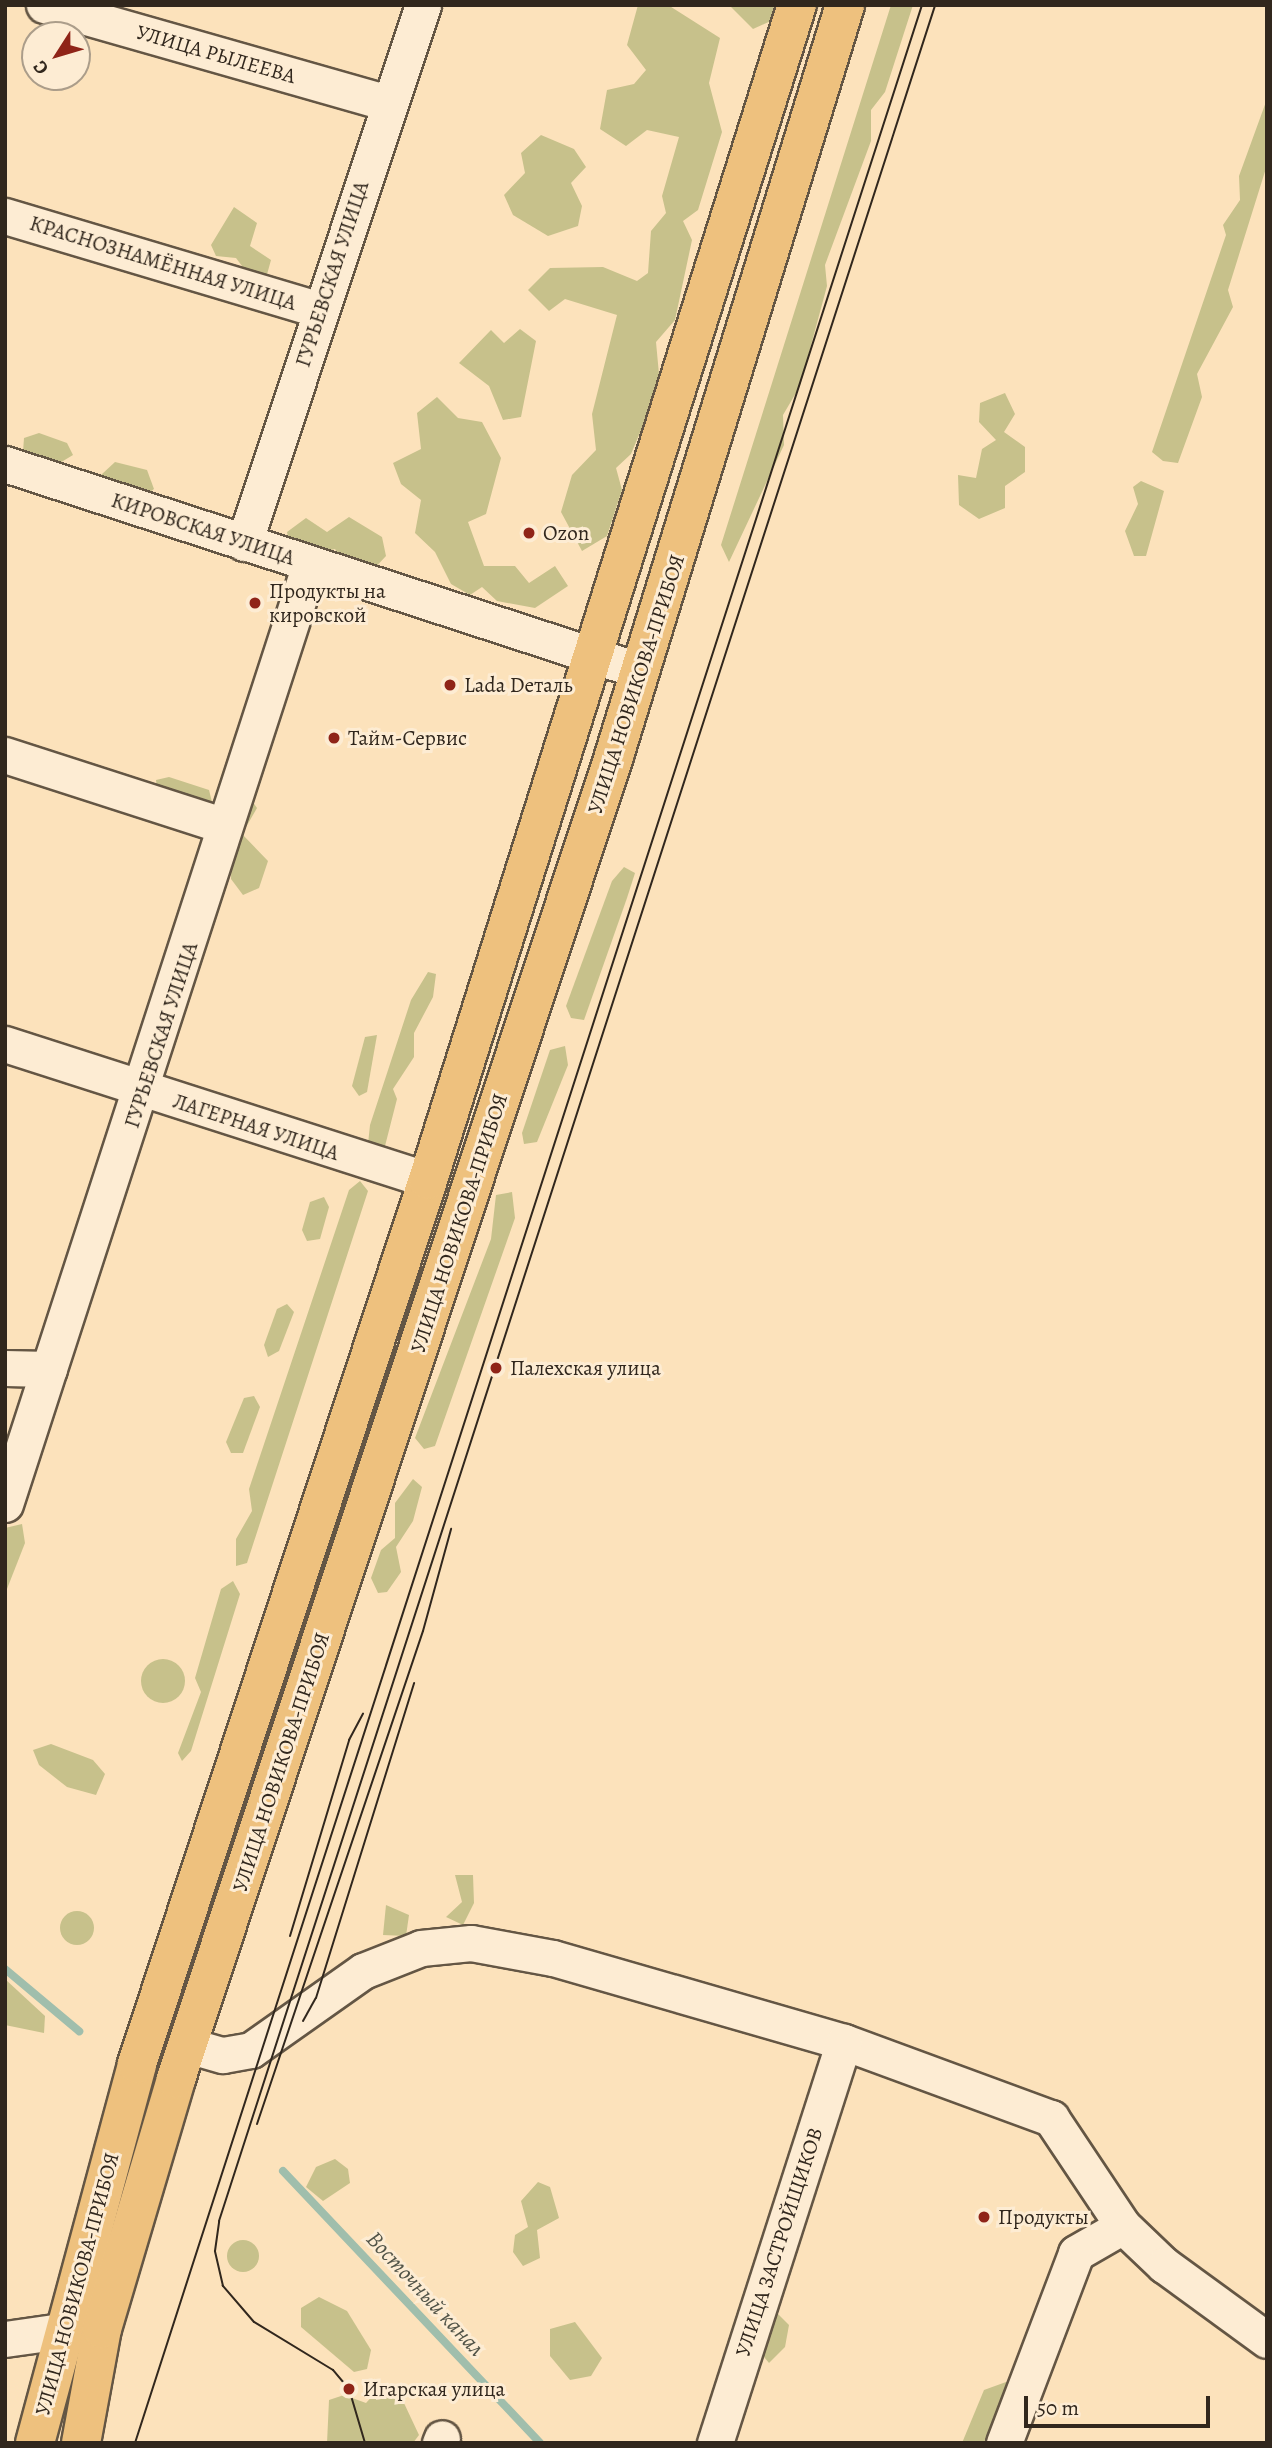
<!DOCTYPE html>
<meta charset="utf-8">
<style>
body{margin:0}
#map{position:relative;width:1272px;height:2448px;overflow:hidden;background:#fce2bb;font-family:Alegreya,serif}
div>[style]{position:absolute}
.green>*{inset:0;background:#c7c18b}
.round{border-radius:50%}
.stream>*{height:8px;margin:-4px;padding:0 4px;transform-origin:4px;border-radius:4px;background:#a0beac}
.roads{filter:drop-shadow(2px 0 #645644) drop-shadow(-2px 0 #645644) drop-shadow(0 2px #645644) drop-shadow(0 -2px #645644)}
.minor>*{height:35px;margin:-17.5px;padding:0 17.5px;transform-origin:17.5px;border-radius:17.5px;background:#fdecd3}
.major>*{height:38px;margin:-19px;padding:0 19px;transform-origin:19px;border-radius:19px;background:#eec17e}
.tram>*{height:2px;margin:-1px;padding:0 1px;transform-origin:1px;border-radius:1px;background:#31271d}
.dots>*{width:19px;height:19px;translate:-50% -50%;box-sizing:border-box;border:4px solid #fdecd3;border-radius:50%}
span{translate:-50% -50%;white-space:nowrap;text-align:center;line-height:1.15;-webkit-text-stroke:6px #fdecd3;paint-order:stroke}
.street-label{font-size:21px;color:#31271d}
.poi-label{font-size:21px;color:#31271d}
.left{translate:0 -50%;text-align:left}
.water-label{font-size:23px;color:#525448;font-style:italic}
.frame{position:absolute;inset:0;border:7px solid #31271d;pointer-events:none}
.north{position:absolute;left:21px;top:21px;width:70px;height:70px;box-sizing:border-box;background:#fdecd3;border:2px solid #ab9d8a;border-radius:50%;rotate:233deg;font-size:19px;font-weight:700;line-height:28px;text-align:center;color:#31271d}
.north::after{content:'';display:block;margin:auto;width:24px;height:32px;background:#8f2418;clip-path:polygon(50% 0,100% 100%,50% 72%,0 100%)}
.scale{position:absolute;left:1024px;top:2396px;width:186px;height:32px;box-sizing:border-box;border:4px solid #31271d;border-top:0;padding-left:9px;font-size:21px;line-height:24px;white-space:nowrap;color:#31271d;-webkit-text-stroke:5px #fdecd3;paint-order:stroke}
</style>
<div id="map">
<div class="green">
<i style="clip-path:polygon(638px 5px,668px 5px,720px 38px,709px 83px,722px 132px,698px 210px,683px 221px,692px 240px,675px 320px,656px 342px,660px 385px,631px 454px,616px 468px,622px 490px,607px 536px,582px 551px,561px 512px,572px 475px,596px 450px,592px 414px,617px 315px,565px 299px,549px 311px,528px 290px,550px 268px,603px 267px,637px 281px,648px 273px,651px 231px,666px 213px,662px 196px,679px 137px,647px 130px,626px 146px,600px 129px,607px 90px,634px 84px,646px 70px,627px 45px)"></i>
<i style="clip-path:polygon(729px 5px,778px 5px,773px 20px,753px 29px)"></i>
<i style="clip-path:polygon(891px 5px,913px 5px,885px 92px,871px 110px,871px 141px,825px 265px,827px 286px,800px 386px,783px 415px,784px 445px,729px 562px,721px 545px)"></i>
<i style="clip-path:polygon(1267px 99px,1267px 165px,1228px 290px,1233px 307px,1197px 374px,1202px 397px,1178px 463px,1163px 461px,1152px 452px,1226px 235px,1223px 225px,1240px 200px,1239px 176px)"></i>
<i style="clip-path:polygon(541px 135px,574px 149px,586px 167px,571px 183px,582px 206px,578px 226px,548px 236px,513px 215px,504px 195px,525px 173px,521px 153px)"></i>
<i style="clip-path:polygon(234px 207px,257px 223px,250px 246px,271px 260px,266px 278px,248px 274px,236px 258px,216px 256px,211px 245px)"></i>
<i style="clip-path:polygon(520px 329px,536px 341px,521px 417px,503px 420px,489px 386px,459px 363px,491px 330px,504px 343px)"></i>
<i style="clip-path:polygon(1005px 393px,1015px 414px,1004px 432px,1025px 447px,1025px 472px,1005px 486px,1005px 508px,979px 519px,959px 505px,958px 475px,976px 478px,982px 449px,996px 440px,979px 422px,980px 403px)"></i>
<i style="clip-path:polygon(437px 397px,458px 418px,482px 422px,501px 458px,486px 514px,468px 522px,484px 566px,515px 566px,529px 583px,555px 566px,568px 586px,535px 608px,497px 601px,482px 587px,470px 595px,451px 584px,435px 552px,415px 533px,421px 500px,401px 484px,393px 463px,421px 449px,417px 413px)"></i>
<i style="clip-path:polygon(39px 433px,67px 443px,73px 455px,58px 464px,23px 452px,24px 438px)"></i>
<i style="clip-path:polygon(115px 462px,147px 470px,154px 489px,139px 500px,103px 488px,101px 475px)"></i>
<i style="clip-path:polygon(1141px 481px,1164px 491px,1146px 556px,1134px 556px,1125px 531px,1138px 504px,1133px 487px)"></i>
<i style="clip-path:polygon(349px 517px,382px 537px,386px 556px,370px 573px,348px 569px,335px 549px,315px 554px,290px 547px,287px 532px,306px 518px,327px 532px)"></i>
<i style="clip-path:polygon(169px 777px,209px 790px,212px 802px,199px 812px,158px 796px,156px 780px)"></i>
<i style="clip-path:polygon(247px 794px,257px 808px,242px 834px,268px 861px,259px 888px,243px 895px,231px 879px,232px 828px)"></i>
<i style="clip-path:polygon(624px 867px,635px 873px,627px 898px,584px 1020px,571px 1018px,566px 1006px,612px 881px)"></i>
<i style="clip-path:polygon(428px 972px,436px 974px,433px 997px,414px 1033px,414px 1057px,393px 1089px,397px 1099px,385px 1146px,374px 1152px,368px 1144px,370px 1125px,411px 1000px)"></i>
<i style="clip-path:polygon(377px 1035px,367px 1092px,359px 1096px,352px 1086px,365px 1037px)"></i>
<i style="clip-path:polygon(565px 1046px,568px 1065px,537px 1142px,524px 1144px,522px 1133px,550px 1050px)"></i>
<i style="clip-path:polygon(360px 1181px,368px 1191px,247px 1563px,236px 1566px,236px 1539px,252px 1511px,249px 1489px,349px 1190px)"></i>
<i style="clip-path:polygon(512px 1192px,515px 1218px,435px 1446px,424px 1449px,415px 1438px,491px 1239px,496px 1195px)"></i>
<i style="clip-path:polygon(324px 1197px,329px 1207px,320px 1239px,307px 1241px,302px 1230px,310px 1202px)"></i>
<i style="clip-path:polygon(287px 1304px,294px 1312px,279px 1351px,268px 1357px,264px 1345px,277px 1309px)"></i>
<i style="clip-path:polygon(254px 1396px,260px 1407px,243px 1453px,231px 1453px,226px 1442px,244px 1398px)"></i>
<i style="clip-path:polygon(413px 1479px,422px 1487px,413px 1521px,396px 1547px,401px 1572px,387px 1592px,378px 1593px,371px 1578px,381px 1550px,395px 1538px,395px 1503px)"></i>
<i style="clip-path:polygon(22px 1524px,25px 1543px,5px 1594px,5px 1528px)"></i>
<i style="clip-path:polygon(233px 1581px,240px 1594px,191px 1751px,182px 1761px,178px 1753px,201px 1692px,195px 1678px,221px 1589px)"></i>
<i class="round" style="left:141px;top:1659px;width:44px;height:44px"></i>
<i style="clip-path:polygon(51px 1744px,93px 1760px,105px 1774px,96px 1795px,67px 1787px,39px 1765px,33px 1750px)"></i>
<i style="clip-path:polygon(455px 1875px,473px 1875px,474px 1903px,463px 1925px,446px 1917px,462px 1902px)"></i>
<i style="clip-path:polygon(386px 1905px,409px 1915px,406px 1936px,383px 1935px)"></i>
<i class="round" style="left:60px;top:1911px;width:34px;height:34px"></i>
<i style="clip-path:polygon(5px 1979px,45px 2016px,44px 2033px,5px 2025px)"></i>
<i style="clip-path:polygon(335px 2159px,348px 2169px,350px 2183px,323px 2201px,306px 2187px,316px 2167px)"></i>
<i style="clip-path:polygon(538px 2182px,550px 2187px,559px 2218px,537px 2230px,540px 2258px,523px 2266px,513px 2252px,515px 2235px,528px 2227px,521px 2201px)"></i>
<i class="round" style="left:227px;top:2240px;width:32px;height:32px"></i>
<i style="clip-path:polygon(319px 2297px,347px 2311px,371px 2350px,367px 2369px,354px 2372px,301px 2327px,301px 2308px)"></i>
<i style="clip-path:polygon(778px 2314px,789px 2325px,785px 2347px,769px 2363px,755px 2346px,762px 2319px)"></i>
<i style="clip-path:polygon(575px 2322px,602px 2358px,591px 2376px,570px 2380px,550px 2356px,550px 2329px)"></i>
<i style="clip-path:polygon(1006px 2382px,1016px 2401px,1020px 2443px,962px 2443px,984px 2390px)"></i>
<i style="clip-path:polygon(377px 2391px,403px 2401px,419px 2435px,413px 2443px,327px 2443px,329px 2400px,344px 2395px,366px 2403px)"></i>
</div>
<div class="stream">
<i style="left:5px;top:1969px;width:97px;rotate:40deg"></i>
<i style="left:283px;top:2171px;width:374px;rotate:46.6deg"></i>
</div>
<div class="roads">
<div class="minor">
<i style="left:44px;top:5px;width:358px;rotate:15.9deg"></i>
<i style="left:5px;top:216px;width:329px;rotate:16.6deg"></i>
<i style="left:5px;top:464px;width:669px;rotate:18.03deg"></i>
<i style="left:244px;top:543px;width:567px;rotate:-71.6deg"></i>
<i style="left:5px;top:755px;width:228px;rotate:17.9deg"></i>
<i style="left:5px;top:1044px;width:444px;rotate:17.8deg"></i>
<i style="left:5px;top:1368px;width:44px;rotate:1.3deg"></i>
<i style="left:5px;top:1504px;width:988px;rotate:-72.02deg"></i>
<i style="left:187px;top:2045px;width:37px;rotate:16deg"></i>
<i style="left:223px;top:2055px;width:28px;rotate:-10deg"></i>
<i style="left:251px;top:2050px;width:137px;rotate:-35.2deg"></i>
<i style="left:363px;top:1971px;width:62px;rotate:-21.6deg"></i>
<i style="left:421px;top:1948px;width:50px;rotate:-5.7deg"></i>
<i style="left:471px;top:1943px;width:83px;rotate:10.4deg"></i>
<i style="left:553px;top:1958px;width:303px;rotate:16.1deg"></i>
<i style="left:844px;top:2042px;width:221px;rotate:20.2deg"></i>
<i style="left:1051px;top:2118px;width:130px;rotate:56.3deg"></i>
<i style="left:1123px;top:2226px;width:57px;rotate:43.6deg"></i>
<i style="left:1164px;top:2265px;width:127px;rotate:36.1deg"></i>
<i style="left:5px;top:2339px;width:58px;rotate:-8deg"></i>
<i style="left:440px;top:2443px;width:5px;rotate:-68deg"></i>
<i style="left:715px;top:2443px;width:421px;rotate:-72.2deg"></i>
<i style="left:1004px;top:2443px;width:203px;rotate:-69.2deg"></i>
<i style="left:1076px;top:2253px;width:54px;rotate:-29.9deg"></i>
</div>
<div class="major">
<i style="left:35px;top:2443px;width:392px;rotate:-74.9deg"></i>
<i style="left:137px;top:2064px;width:931px;rotate:-71.78deg"></i>
<i style="left:428px;top:1180px;width:1232px;rotate:-72.57deg"></i>
<i style="left:81px;top:2443px;width:116px;rotate:-79.6deg"></i>
<i style="left:102px;top:2329px;width:261px;rotate:-73.5deg"></i>
<i style="left:176px;top:2079px;width:1394px;rotate:-71.68deg"></i>
<i style="left:614px;top:756px;width:786px;rotate:-72.9deg"></i>
</div>
</div>
<div class="tram">
<i style="left:290px;top:1936px;width:205px;rotate:-73.2deg"></i>
<i style="left:349px;top:1740px;width:30px;rotate:-62deg"></i>
<i style="left:303px;top:2021px;width:26px;rotate:-61deg"></i>
<i style="left:316px;top:1998px;width:330px;rotate:-72.7deg"></i>
<i style="left:257px;top:2124px;width:520px;rotate:-71.39deg"></i>
<i style="left:423px;top:1631px;width:106px;rotate:-74.6deg"></i>
<i style="left:135px;top:2443px;width:2562px;rotate:-72.11deg"></i>
<i style="left:365px;top:2443px;width:56px;rotate:-106.5deg"></i>
<i style="left:349px;top:2389px;width:25px;rotate:-130deg"></i>
<i style="left:333px;top:2370px;width:92px;rotate:-148.7deg"></i>
<i style="left:254px;top:2322px;width:48px;rotate:-130.7deg"></i>
<i style="left:223px;top:2286px;width:36px;rotate:-103deg"></i>
<i style="left:215px;top:2251px;width:30px;rotate:-82deg"></i>
<i style="left:219px;top:2221px;width:2329px;rotate:-72.09deg"></i>
</div>
<div class="dots">
<i style="left:529px;top:533px;background:#8f2418"></i>
<i style="left:255px;top:603px;background:#8f2418"></i>
<i style="left:450px;top:685px;background:#8f2418"></i>
<i style="left:334px;top:738px;background:#8f2418"></i>
<i style="left:496px;top:1368px;background:#8f2418"></i>
<i style="left:984px;top:2217px;background:#8f2418"></i>
<i style="left:349px;top:2389px;background:#8f2418"></i>
</div>
<div class="street-label">
<span style="left:216px;top:54px;rotate:16deg">УЛИЦА РЫЛЕЕВА</span>
<span style="left:163px;top:263px;rotate:17deg">КРАСНОЗНАМЁННАЯ УЛИЦА</span>
<span style="left:332px;top:274px;rotate:-72deg">ГУРЬЕВСКАЯ УЛИЦА</span>
<span style="left:203px;top:529px;rotate:18deg">КИРОВСКАЯ УЛИЦА</span>
<span style="left:636px;top:684px;rotate:-72deg">УЛИЦА НОВИКОВА-ПРИБОЯ</span>
<span style="left:161px;top:1035px;rotate:-72deg">ГУРЬЕВСКАЯ УЛИЦА</span>
<span style="left:256px;top:1127px;rotate:18deg">ЛАГЕРНАЯ УЛИЦА</span>
<span style="left:459px;top:1223px;rotate:-72deg">УЛИЦА НОВИКОВА-ПРИБОЯ</span>
<span style="left:281px;top:1762px;rotate:-72deg">УЛИЦА НОВИКОВА-ПРИБОЯ</span>
<span style="left:779px;top:2242px;rotate:-72deg">УЛИЦА ЗАСТРОЙЩИКОВ</span>
<span style="left:77px;top:2284px;rotate:-75deg">УЛИЦА НОВИКОВА-ПРИБОЯ</span>
</div>
<div class="poi-label">
<span class="left" style="left:543px;top:533px">Ozon</span>
<span class="left" style="left:269px;top:603px">Продукты на<br>кировской</span>
<span class="left" style="left:464px;top:685px">Lada Dеталь</span>
<span class="left" style="left:348px;top:738px">Тайм-Сервис</span>
<span class="left" style="left:510px;top:1368px">Палехская улица</span>
<span class="left" style="left:998px;top:2217px">Продукты</span>
<span class="left" style="left:363px;top:2389px">Игарская улица</span>
</div>
<div class="water-label">
<span style="left:425px;top:2294px;rotate:47deg">Восточный канал</span>
</div>
<div class="frame"></div>
<div class="north">С</div>
<div class="scale">50 m</div>
</div>
